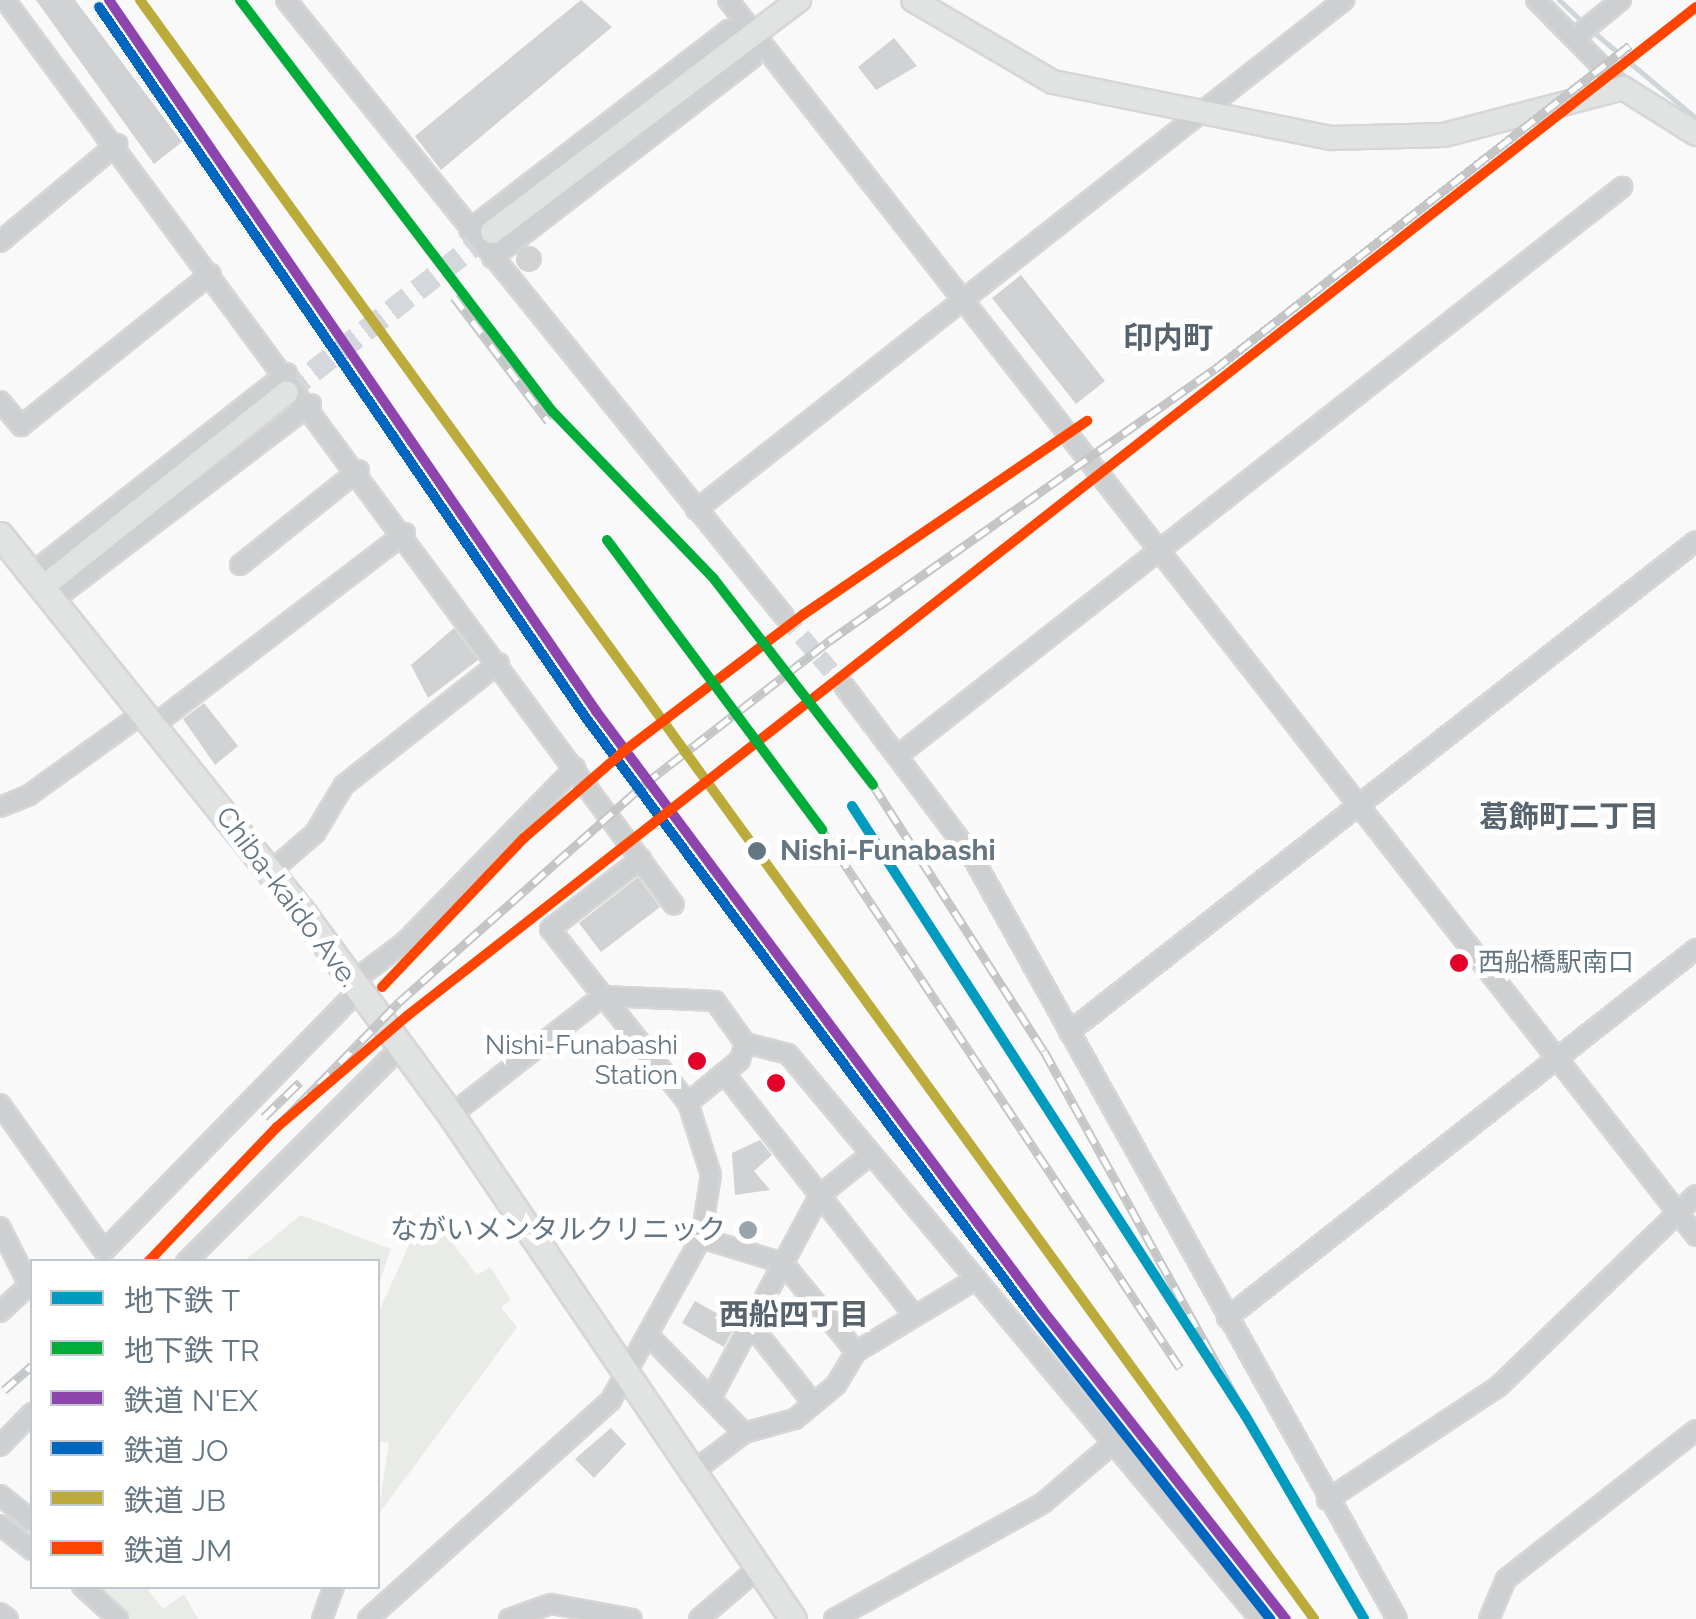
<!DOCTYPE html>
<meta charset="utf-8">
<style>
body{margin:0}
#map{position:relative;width:1696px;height:1619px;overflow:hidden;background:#f9f9f9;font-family:Raleway,"Noto Sans JP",sans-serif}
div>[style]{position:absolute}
.green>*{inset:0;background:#e8ebe6}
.stream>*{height:5px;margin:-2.5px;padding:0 2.5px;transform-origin:2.5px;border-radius:2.5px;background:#ced6d9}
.building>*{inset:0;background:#d0d2d3}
.round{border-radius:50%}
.minor-tunnel>*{height:18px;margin-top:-9px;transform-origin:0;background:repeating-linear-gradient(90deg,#d4d8dc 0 18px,transparent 0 27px)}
.major-tunnel>*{height:22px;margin-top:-11px;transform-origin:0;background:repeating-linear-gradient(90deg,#d4d8dc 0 22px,transparent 0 33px)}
.roads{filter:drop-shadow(2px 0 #d5d6d7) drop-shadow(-2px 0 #d5d6d7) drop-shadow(0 2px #d5d6d7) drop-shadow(0 -2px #d5d6d7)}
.minor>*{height:18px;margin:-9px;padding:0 9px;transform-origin:9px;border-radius:9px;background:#cecfd0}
.major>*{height:22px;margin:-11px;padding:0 11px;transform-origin:11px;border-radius:11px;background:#e1e2e2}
.highway>*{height:25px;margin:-12.5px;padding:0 12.5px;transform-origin:12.5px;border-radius:12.5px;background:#e1e2e2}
.rail>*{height:9px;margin-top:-4.5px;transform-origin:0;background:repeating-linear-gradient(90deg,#fff 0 15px,#c3c5c6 0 30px);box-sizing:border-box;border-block:2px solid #c3c5c6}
.rail-1>*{height:10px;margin:-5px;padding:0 5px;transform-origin:5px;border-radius:5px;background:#8e44ad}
.rail-2>*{height:10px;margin:-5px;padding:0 5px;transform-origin:5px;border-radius:5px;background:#0067c0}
.rail-3>*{height:10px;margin:-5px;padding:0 5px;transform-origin:5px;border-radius:5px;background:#baab3b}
.rail-4>*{height:10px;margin:-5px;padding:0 5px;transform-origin:5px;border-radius:5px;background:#ff4500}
.metro-1>*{height:10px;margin:-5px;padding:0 5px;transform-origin:5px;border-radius:5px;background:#009bbf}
.metro-2>*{height:10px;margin:-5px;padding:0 5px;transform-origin:5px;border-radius:5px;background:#02ac39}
.dots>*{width:28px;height:28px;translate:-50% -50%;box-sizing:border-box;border:5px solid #fff;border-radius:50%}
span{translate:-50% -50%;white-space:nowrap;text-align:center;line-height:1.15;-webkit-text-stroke:10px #fff;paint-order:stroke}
.bus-label{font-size:26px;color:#657683}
.left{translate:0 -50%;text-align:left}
.right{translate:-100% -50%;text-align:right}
.stop-label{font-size:28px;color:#657683;font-weight:700}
.street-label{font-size:28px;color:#657683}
.poi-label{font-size:28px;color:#657683}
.neighbourhood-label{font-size:30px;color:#57646e;font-weight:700}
.legend{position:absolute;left:30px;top:1259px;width:350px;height:330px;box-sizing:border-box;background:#fff;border:2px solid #c1c8cd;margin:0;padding:12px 18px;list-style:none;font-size:30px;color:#657683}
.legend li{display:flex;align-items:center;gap:20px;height:50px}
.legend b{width:50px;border:2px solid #c1c8cd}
</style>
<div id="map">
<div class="green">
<i style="clip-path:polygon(301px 1215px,391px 1249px,378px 1286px,378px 1262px,244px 1261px)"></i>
<i style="clip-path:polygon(440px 1227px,477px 1275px,490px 1267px,511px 1300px,501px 1307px,517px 1327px,378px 1515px,389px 1443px,378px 1441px,378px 1314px,412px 1238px)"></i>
<i style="clip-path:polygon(91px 1587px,146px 1587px,163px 1609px,184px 1594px,198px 1619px,123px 1619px)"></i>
</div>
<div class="stream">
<i style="left:1559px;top:0;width:33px;rotate:43deg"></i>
<i style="left:1591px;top:30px;width:137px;rotate:40deg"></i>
</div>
<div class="building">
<i style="clip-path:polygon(36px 0,75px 0,182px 142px,154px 164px)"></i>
<i style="clip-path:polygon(581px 0,612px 27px,441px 170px,415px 136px)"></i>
<i style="clip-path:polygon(894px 38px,917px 66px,876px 90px,858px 67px)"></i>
<i class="round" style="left:516px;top:246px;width:26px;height:26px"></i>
<i style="clip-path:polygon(1021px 275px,1105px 381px,1076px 404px,992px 298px)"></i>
<i style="clip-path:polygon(454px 628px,478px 660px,428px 698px,411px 665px)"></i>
<i style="clip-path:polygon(204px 703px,238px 746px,215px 765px,183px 719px)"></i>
<i style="clip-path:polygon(638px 877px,660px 907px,601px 952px,579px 923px)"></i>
<i style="clip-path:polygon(760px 1140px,772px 1155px,754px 1171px,770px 1190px,735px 1195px,732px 1153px)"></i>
<i style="clip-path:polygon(695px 1301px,736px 1324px,724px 1347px,682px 1323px)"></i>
<i style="clip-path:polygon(611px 1428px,626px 1444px,594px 1478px,575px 1459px)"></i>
</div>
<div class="minor-tunnel">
<i style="left:784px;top:616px;width:92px;rotate:49.4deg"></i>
</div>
<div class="major-tunnel">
<i style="left:287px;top:392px;width:260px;rotate:-38deg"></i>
</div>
<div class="roads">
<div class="minor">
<i style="left:5px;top:0;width:1125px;rotate:53.53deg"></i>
<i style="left:286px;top:0;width:792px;rotate:51.05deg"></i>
<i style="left:728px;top:0;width:1570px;rotate:51.93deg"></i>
<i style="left:1536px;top:0;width:124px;rotate:45.3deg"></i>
<i style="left:1577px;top:36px;width:57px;rotate:-39.3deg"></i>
<i style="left:469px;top:230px;width:328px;rotate:-37.6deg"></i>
<i style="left:729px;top:30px;width:25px;rotate:7deg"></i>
<i style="left:754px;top:33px;width:25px;rotate:95deg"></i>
<i style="left:752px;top:58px;width:328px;rotate:142.4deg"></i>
<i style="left:0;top:242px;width:153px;rotate:-39.9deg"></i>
<i style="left:0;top:401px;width:33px;rotate:50deg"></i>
<i style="left:21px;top:426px;width:243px;rotate:-38.7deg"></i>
<i style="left:696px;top:510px;width:825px;rotate:-38.2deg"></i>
<i style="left:240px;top:565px;width:152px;rotate:-38.6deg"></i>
<i style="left:32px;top:573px;width:324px;rotate:-38.1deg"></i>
<i style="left:53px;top:600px;width:324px;rotate:-37.2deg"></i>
<i style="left:844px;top:686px;width:213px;rotate:53deg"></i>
<i style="left:972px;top:856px;width:873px;rotate:60.88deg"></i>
<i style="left:154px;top:725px;width:316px;rotate:-37.4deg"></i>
<i style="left:901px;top:753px;width:917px;rotate:-38.13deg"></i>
<i style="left:0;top:807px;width:31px;rotate:-22deg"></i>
<i style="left:29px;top:795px;width:140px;rotate:-35.7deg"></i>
<i style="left:270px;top:872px;width:60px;rotate:-40.9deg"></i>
<i style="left:315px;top:833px;width:56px;rotate:-58.9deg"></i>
<i style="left:344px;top:785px;width:197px;rotate:-38.2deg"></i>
<i style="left:352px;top:982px;width:65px;rotate:-36.9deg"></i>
<i style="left:404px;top:943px;width:245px;rotate:-45.7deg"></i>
<i style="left:1069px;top:1032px;width:796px;rotate:-38.06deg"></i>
<i style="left:724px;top:1073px;width:305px;rotate:51.9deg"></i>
<i style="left:688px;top:1103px;width:67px;rotate:-39.6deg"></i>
<i style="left:740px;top:1060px;width:18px;rotate:-74deg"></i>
<i style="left:0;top:1104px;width:180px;rotate:54.7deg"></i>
<i style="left:104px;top:1251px;width:363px;rotate:-45.7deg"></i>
<i style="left:451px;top:1115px;width:193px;rotate:-38.1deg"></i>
<i style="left:603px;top:996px;width:112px;rotate:2.6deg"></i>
<i style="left:715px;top:1001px;width:52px;rotate:54.5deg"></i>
<i style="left:745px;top:1043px;width:44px;rotate:14.3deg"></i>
<i style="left:788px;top:1054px;width:736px;rotate:50.12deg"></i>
<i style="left:0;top:1227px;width:65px;rotate:63.4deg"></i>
<i style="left:29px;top:1285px;width:40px;rotate:137deg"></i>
<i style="left:701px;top:1238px;width:86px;rotate:17deg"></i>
<i style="left:783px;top:1263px;width:115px;rotate:50.6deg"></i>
<i style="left:186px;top:1262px;width:304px;rotate:-45deg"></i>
<i style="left:1227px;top:1318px;width:597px;rotate:-38.19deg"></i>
<i style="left:751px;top:1325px;width:100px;rotate:51.5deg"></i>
<i style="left:648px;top:1335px;width:137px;rotate:45.6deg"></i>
<i style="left:711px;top:1398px;width:230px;rotate:-61.8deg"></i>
<i style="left:820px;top:1195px;width:64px;rotate:-38.7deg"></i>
<i style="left:0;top:1446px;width:46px;rotate:-45.9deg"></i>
<i style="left:690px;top:1474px;width:68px;rotate:-37.2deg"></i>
<i style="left:744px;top:1433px;width:53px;rotate:-15.4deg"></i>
<i style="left:795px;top:1419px;width:53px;rotate:-39.7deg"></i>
<i style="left:836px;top:1385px;width:39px;rotate:-59deg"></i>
<i style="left:856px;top:1352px;width:135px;rotate:-31.3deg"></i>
<i style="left:0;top:1495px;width:41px;rotate:39.1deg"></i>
<i style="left:1327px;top:1500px;width:206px;rotate:-33.5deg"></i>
<i style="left:1499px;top:1386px;width:274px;rotate:-44.1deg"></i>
<i style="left:0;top:1525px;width:41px;rotate:38deg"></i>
<i style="left:82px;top:1586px;width:49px;rotate:42.5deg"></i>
<i style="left:0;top:1613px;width:10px;rotate:37deg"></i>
<i style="left:322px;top:1619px;width:35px;rotate:-70deg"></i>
<i style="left:368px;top:1619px;width:327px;rotate:-42deg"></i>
<i style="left:611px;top:1400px;width:185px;rotate:-60.9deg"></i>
<i style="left:701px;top:1238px;width:64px;rotate:-81deg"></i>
<i style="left:711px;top:1175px;width:76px;rotate:-107.7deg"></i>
<i style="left:688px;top:1103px;width:222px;rotate:-128.4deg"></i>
<i style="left:550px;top:929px;width:115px;rotate:-37.6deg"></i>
<i style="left:509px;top:1619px;width:45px;rotate:-19.7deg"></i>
<i style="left:551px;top:1604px;width:82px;rotate:10.5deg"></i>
<i style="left:699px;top:1619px;width:75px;rotate:-40.7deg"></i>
<i style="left:834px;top:1619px;width:239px;rotate:-29deg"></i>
<i style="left:1043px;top:1503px;width:97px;rotate:-40.4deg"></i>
<i style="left:1489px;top:1619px;width:43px;rotate:-67deg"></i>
<i style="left:1506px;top:1579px;width:241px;rotate:-38.1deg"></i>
</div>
<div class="major">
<i style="left:913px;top:0;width:162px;rotate:30.4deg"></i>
<i style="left:1053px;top:82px;width:284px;rotate:11.4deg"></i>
<i style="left:1331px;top:138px;width:113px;rotate:-1.5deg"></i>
<i style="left:1444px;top:135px;width:185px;rotate:-14.7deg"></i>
<i style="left:1623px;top:88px;width:86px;rotate:32.2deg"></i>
<i style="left:492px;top:232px;width:385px;rotate:-37.1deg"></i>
<i style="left:43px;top:587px;width:312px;rotate:-38.6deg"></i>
</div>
<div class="highway">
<i style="left:0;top:535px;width:488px;rotate:51.3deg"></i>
<i style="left:305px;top:916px;width:247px;rotate:53.7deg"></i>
<i style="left:451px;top:1115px;width:609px;rotate:55.84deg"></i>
</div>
</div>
<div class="rail">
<i style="left:454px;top:297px;width:156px;rotate:52.8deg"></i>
<i style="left:873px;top:785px;width:316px;rotate:57.3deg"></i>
<i style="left:1044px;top:1051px;width:416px;rotate:61.1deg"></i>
<i style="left:822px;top:830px;width:646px;rotate:56.36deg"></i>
<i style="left:264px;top:1117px;width:50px;rotate:-44.2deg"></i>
<i style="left:277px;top:1127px;width:175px;rotate:-45.7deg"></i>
<i style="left:399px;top:1002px;width:330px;rotate:-41.6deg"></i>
<i style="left:646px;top:783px;width:232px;rotate:-37.8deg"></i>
<i style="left:829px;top:641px;width:472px;rotate:-35.2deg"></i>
<i style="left:1215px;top:369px;width:526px;rotate:-37.98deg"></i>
<i style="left:4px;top:1390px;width:37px;rotate:-41deg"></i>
</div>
<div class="rail-1">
<i style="left:109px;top:0;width:862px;rotate:55.59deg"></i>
<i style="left:596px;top:711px;width:745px;rotate:53.3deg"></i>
<i style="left:1041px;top:1308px;width:396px;rotate:51.8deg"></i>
</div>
<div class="rail-2">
<i style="left:99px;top:7px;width:862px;rotate:55.59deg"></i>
<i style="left:586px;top:718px;width:745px;rotate:53.3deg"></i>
<i style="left:1031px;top:1315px;width:387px;rotate:51.8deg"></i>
</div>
<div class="rail-3">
<i style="left:140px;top:0;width:2000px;rotate:54.05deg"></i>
</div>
<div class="rail-4">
<i style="left:382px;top:987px;width:206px;rotate:-46.4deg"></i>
<i style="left:524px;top:838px;width:133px;rotate:-41deg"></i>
<i style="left:624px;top:751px;width:226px;rotate:-37.3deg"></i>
<i style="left:804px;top:614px;width:343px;rotate:-34.3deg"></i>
<i style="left:148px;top:1262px;width:187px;rotate:-46.3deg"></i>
<i style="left:277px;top:1127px;width:171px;rotate:-40.5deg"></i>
<i style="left:407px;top:1016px;width:1637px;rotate:-38.05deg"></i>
</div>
<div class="metro-1">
<i style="left:852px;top:806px;width:725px;rotate:57.17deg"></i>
<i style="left:1245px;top:1415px;width:236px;rotate:59.7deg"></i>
</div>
<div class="metro-2">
<i style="left:240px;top:0;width:516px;rotate:52.8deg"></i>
<i style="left:552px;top:411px;width:233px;rotate:46deg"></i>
<i style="left:714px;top:579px;width:260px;rotate:52.3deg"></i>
<i style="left:607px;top:540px;width:361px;rotate:53.4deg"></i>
</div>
<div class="dots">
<i style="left:757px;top:851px;background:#657683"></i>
<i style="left:1459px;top:963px;background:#e4002b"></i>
<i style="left:697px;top:1061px;background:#e4002b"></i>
<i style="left:776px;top:1083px;background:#e4002b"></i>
<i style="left:748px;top:1230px;background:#99a4ac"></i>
</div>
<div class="bus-label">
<span class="left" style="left:1478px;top:963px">西船橋駅南口</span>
<span class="right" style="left:678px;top:1061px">Nishi-Funabashi<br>Station</span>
</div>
<div class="stop-label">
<span class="left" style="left:780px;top:851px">Nishi-Funabashi</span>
</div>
<div class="street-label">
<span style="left:287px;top:897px;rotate:53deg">Chiba-kaido Ave.</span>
</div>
<div class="poi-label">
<span class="right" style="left:726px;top:1230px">ながいメンタルクリニック</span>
</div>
<div class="neighbourhood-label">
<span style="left:1168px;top:338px">印内町</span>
<span style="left:1569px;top:817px">葛飾町二丁目</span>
<span style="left:794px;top:1315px">西船四丁目</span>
</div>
<ul class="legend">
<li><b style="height:12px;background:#009bbf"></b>地下鉄 T</li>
<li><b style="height:12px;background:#02ac39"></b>地下鉄 TR</li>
<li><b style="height:12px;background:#8e44ad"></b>鉄道 N'EX</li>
<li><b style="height:12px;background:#0067c0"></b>鉄道 JO</li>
<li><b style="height:12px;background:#baab3b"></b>鉄道 JB</li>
<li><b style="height:12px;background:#ff4500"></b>鉄道 JM</li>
</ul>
</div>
